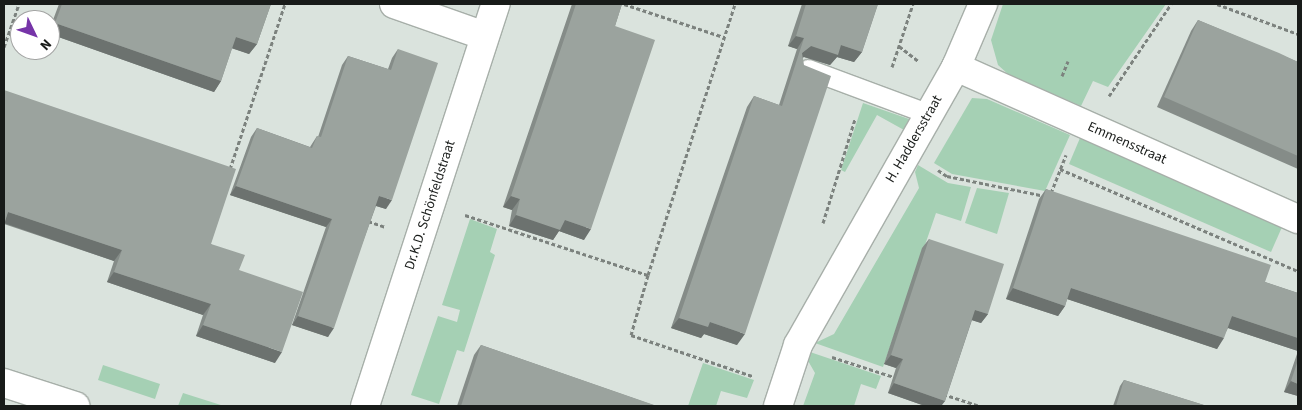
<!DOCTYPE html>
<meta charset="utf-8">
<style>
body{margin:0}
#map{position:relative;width:1302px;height:410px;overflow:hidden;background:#dae3dd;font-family:"Source Sans 3",sans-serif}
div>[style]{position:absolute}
.green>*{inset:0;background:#a5d0b4}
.path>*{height:3px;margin-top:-1.5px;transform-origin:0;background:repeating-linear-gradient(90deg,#7c827e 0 4px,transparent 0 6.5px)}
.roads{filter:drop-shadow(1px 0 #a7afa9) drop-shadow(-1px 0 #a7afa9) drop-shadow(0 1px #a7afa9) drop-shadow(0 -1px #a7afa9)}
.lane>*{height:19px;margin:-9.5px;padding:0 9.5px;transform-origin:9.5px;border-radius:9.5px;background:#fff}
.street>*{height:28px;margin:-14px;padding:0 14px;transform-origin:14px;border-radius:14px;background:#fff}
.wall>*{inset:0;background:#858c88}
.shaded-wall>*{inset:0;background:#6c726f}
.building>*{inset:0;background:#9ba39e}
span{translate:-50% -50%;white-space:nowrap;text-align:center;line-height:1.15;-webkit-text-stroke:4px #fff;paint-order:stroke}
.street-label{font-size:14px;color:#181b19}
.frame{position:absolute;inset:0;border:5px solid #181b19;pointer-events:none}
.north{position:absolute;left:10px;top:10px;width:50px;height:50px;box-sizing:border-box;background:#fff;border:1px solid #a3a4a3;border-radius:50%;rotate:132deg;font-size:14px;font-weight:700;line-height:20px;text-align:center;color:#181b19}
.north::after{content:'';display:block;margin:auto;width:18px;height:22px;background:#7634a8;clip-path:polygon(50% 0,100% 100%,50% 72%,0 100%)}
</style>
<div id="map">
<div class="green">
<i style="clip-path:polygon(1003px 4px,1166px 4px,1108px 87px,1093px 81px,1081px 106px,1009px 75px,998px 65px,991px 40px)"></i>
<i style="clip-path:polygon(972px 98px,987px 99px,1070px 135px,1045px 191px,952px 174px,934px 163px)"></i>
<i style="clip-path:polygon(863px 103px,909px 119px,904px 130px,877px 115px,845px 172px,841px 170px)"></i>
<i style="clip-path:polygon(1080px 138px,1282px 227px,1271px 252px,1069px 164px)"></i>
<i style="clip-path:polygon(918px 165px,948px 183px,971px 187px,961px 221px,936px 213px,883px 367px,815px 343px,834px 334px,919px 188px,915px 172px)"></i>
<i style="clip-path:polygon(977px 188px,1009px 193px,997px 234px,965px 223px)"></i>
<i style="clip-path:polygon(470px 219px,497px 229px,490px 252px,495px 255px,464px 352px,457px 350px,439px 404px,411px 395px,438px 316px,457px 322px,460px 310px,442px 305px)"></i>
<i style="clip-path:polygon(810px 352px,881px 376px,876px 389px,861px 384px,854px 406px,803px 406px,815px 373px,807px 359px)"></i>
<i style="clip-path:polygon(703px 363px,754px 380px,747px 398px,721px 391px,716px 406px,688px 406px)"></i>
<i style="clip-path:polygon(103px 365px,160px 384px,155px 399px,98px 380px)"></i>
<i style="clip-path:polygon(183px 393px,224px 406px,178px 406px)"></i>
</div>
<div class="path">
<i style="left:624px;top:4px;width:105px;rotate:18.3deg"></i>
<i style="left:1217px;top:4px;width:86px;rotate:20.3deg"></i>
<i style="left:899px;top:46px;width:24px;rotate:38deg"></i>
<i style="left:4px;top:47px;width:46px;rotate:-70.8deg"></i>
<i style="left:892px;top:67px;width:66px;rotate:-71.6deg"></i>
<i style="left:1062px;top:76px;width:16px;rotate:-68deg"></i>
<i style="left:1109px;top:96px;width:111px;rotate:-56deg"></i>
<i style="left:230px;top:169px;width:174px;rotate:-71.6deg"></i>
<i style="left:1060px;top:169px;width:259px;rotate:23.2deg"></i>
<i style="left:938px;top:170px;width:11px;rotate:34deg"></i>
<i style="left:947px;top:176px;width:100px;rotate:11.5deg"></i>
<i style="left:1051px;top:193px;width:41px;rotate:-68.5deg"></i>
<i style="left:465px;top:215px;width:193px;rotate:18.2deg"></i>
<i style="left:648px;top:275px;width:285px;rotate:-72.2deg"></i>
<i style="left:368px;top:221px;width:18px;rotate:19deg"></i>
<i style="left:823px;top:223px;width:109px;rotate:-72.9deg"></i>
<i style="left:648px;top:275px;width:62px;rotate:105.8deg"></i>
<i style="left:631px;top:335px;width:128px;rotate:18.7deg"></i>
<i style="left:832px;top:357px;width:68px;rotate:17.9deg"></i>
<i style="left:943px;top:394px;width:40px;rotate:18deg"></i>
</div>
<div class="roads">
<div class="lane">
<i style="left:808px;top:69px;width:129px;rotate:20.4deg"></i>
</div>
<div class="street">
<i style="left:394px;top:4px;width:96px;rotate:19.4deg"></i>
<i style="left:956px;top:67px;width:374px;rotate:24deg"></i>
<i style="left:4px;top:383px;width:75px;rotate:17.9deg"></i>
<i style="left:365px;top:406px;width:423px;rotate:-72deg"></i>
<i style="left:778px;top:406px;width:64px;rotate:-71.8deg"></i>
<i style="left:798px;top:345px;width:320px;rotate:-60.4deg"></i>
<i style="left:956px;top:67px;width:69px;rotate:-66.8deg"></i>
</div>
</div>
<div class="wall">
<i style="clip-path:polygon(59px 4px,271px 4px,257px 44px,249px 54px,232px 48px,221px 81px,214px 92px,50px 34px,50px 28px)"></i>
<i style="clip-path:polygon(572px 4px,622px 4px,615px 26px,584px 240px,559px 231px,553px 240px,509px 226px,512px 210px,503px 207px)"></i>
<i style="clip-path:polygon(802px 4px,878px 4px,862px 52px,854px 62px,837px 57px,830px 65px,804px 57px,803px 57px,737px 345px,704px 334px,701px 338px,671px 328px,747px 107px,754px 96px,779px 105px,797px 49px,788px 46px)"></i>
<i style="clip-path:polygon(1198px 20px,1298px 62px,1298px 169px,1157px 107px,1191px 31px)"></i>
<i style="clip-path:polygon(398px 49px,386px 209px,376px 206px,328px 337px,292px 325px,326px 227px,230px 195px,251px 137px,257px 128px,310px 147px,317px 136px,318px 137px,342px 65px,348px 56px,388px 69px,392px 58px)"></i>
<i style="clip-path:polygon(4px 91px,211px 244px,239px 270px,275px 363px,196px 336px,203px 315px,107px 282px,114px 261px,4px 224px)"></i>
<i style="clip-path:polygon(1046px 189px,1265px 282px,1298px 293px,1298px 396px,1284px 392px,1298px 351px,1228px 328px,1217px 349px,1067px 299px,1065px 306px,1058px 316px,1006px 299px,1039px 199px)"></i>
<i style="clip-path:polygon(929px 239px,988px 314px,981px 323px,972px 320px,945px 401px,941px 406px,925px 406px,888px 393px,896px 368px,884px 364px,922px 248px)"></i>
<i style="clip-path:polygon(481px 345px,656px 406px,457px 406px,474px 355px)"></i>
<i style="clip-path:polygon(1124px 380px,1207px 406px,1113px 406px,1120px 386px)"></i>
</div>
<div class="shaded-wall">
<i style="clip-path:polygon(55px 23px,221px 81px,214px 92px,50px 34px,50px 31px)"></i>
<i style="clip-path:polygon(796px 36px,804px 38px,797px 49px,788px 46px)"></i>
<i style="clip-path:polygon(236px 37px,257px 44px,249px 54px,228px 47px)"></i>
<i style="clip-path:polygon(841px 45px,862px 52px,854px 62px,837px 57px,830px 65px,804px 57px,797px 62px,802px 53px,811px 46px)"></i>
<i style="clip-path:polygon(236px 186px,332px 219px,326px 227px,230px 195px)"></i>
<i style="clip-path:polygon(379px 196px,392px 200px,386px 209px,373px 205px)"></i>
<i style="clip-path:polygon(511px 196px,520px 199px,512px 210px,503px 207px)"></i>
<i style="clip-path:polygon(8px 212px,122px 250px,114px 261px,4px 223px)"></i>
<i style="clip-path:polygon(516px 215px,565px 220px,591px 229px,584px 240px,559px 231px,553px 240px,509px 226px)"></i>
<i style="clip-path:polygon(114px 272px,211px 304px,203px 315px,107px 282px)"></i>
<i style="clip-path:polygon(1013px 288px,1065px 306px,1058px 316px,1006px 299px)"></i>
<i style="clip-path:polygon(1071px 288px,1224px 338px,1217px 349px,1064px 298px)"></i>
<i style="clip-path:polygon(975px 310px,988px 314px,981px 323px,968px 319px)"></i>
<i style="clip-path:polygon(298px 316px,334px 328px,328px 337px,292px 325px)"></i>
<i style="clip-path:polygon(1232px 316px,1298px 338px,1298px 351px,1225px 327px)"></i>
<i style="clip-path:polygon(679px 318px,710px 322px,745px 334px,737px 345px,704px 334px,701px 338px,671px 328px)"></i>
<i style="clip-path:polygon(203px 325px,282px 352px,275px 363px,196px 336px)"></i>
<i style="clip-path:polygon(891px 355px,903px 359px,896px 368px,884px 364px)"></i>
<i style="clip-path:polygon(1291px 381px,1298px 384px,1298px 396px,1284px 392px)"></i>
<i style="clip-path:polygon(894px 383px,945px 401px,941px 406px,925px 406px,888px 393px)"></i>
</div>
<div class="building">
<i style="clip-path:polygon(62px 4px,271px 4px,257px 44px,236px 37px,221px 81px,55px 23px)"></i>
<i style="clip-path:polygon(576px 4px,622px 4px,615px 26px,655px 40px,591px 229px,565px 220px,560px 230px,516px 215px,520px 199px,511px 196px)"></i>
<i style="clip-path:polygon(806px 4px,878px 4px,862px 52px,841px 45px,838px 55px,811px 46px,802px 53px,804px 65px,831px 76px,745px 334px,710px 322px,708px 327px,679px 318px,754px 96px,782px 106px,804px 38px,796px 36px)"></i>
<i style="clip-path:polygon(1198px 20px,1279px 53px,1298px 62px,1298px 156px,1164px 97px)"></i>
<i style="clip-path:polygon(398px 49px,438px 63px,392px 200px,379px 196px,334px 328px,298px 316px,332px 219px,236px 186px,257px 128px,312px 148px,317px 136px,321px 137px,348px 56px,391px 70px)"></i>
<i style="clip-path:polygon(4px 90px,236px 169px,211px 244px,245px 255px,239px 270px,303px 292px,282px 352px,203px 325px,211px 304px,114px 272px,122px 250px,8px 212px,4px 225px)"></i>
<i style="clip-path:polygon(1046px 189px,1271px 265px,1265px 282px,1298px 293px,1298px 338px,1232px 316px,1224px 338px,1071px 288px,1065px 306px,1013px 288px)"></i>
<i style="clip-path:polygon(929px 239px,1004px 264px,988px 314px,975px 310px,945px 401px,894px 383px,903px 359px,891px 355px)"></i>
<i style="clip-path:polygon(481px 345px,657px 406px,461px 406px)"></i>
<i style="clip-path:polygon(1298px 360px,1298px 384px,1291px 381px)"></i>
<i style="clip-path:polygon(1124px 380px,1207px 406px,1116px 406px)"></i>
</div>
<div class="street-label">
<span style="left:914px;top:139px;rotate:-60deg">H. Haddersstraat</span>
<span style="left:1127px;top:143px;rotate:24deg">Emmensstraat</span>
<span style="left:430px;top:205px;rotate:-72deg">Dr.K.D. Schönfeldstraat</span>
</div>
<div class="frame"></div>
<div class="north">N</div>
</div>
